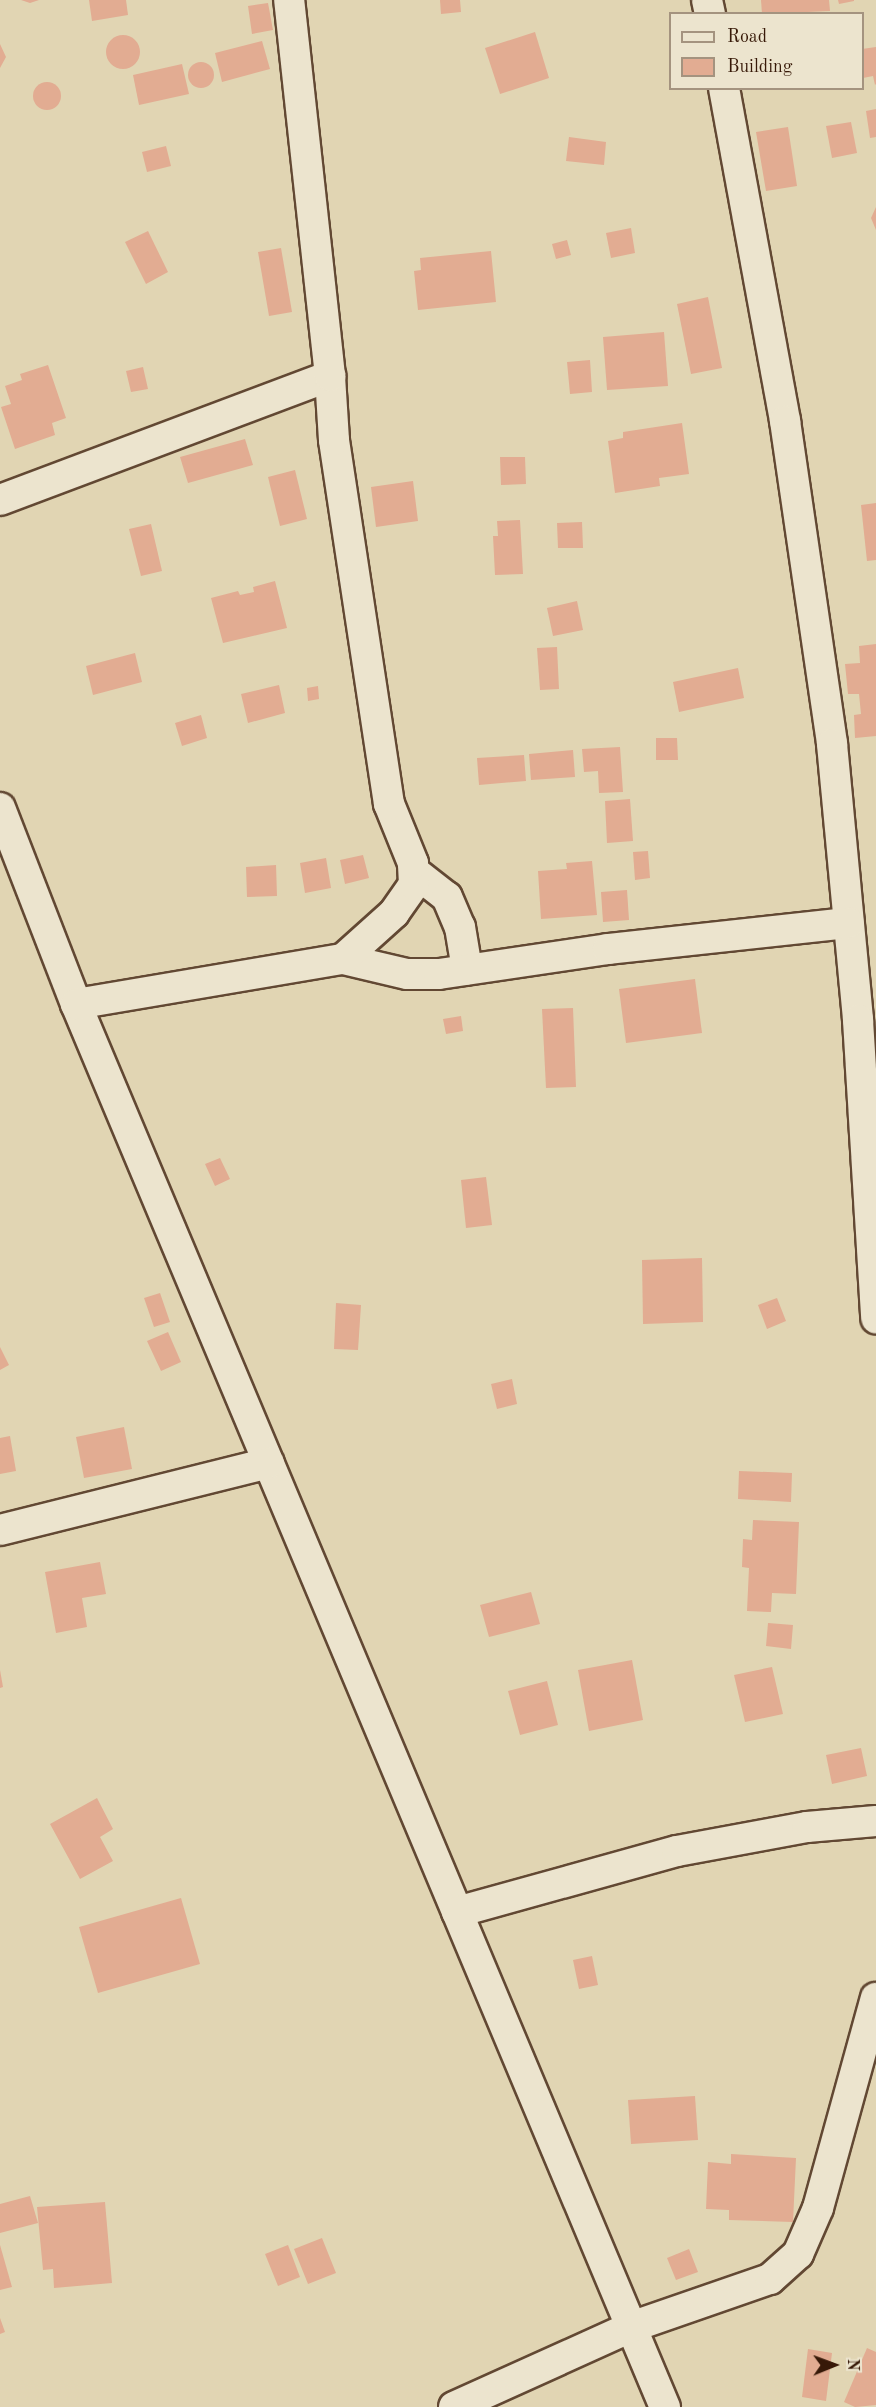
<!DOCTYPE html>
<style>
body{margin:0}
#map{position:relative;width:876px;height:2407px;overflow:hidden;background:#e1d5b3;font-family:"Old Standard TT",serif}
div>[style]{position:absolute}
.building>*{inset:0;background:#e2ac92}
.round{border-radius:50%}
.roads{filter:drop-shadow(2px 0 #624833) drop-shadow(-2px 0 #624833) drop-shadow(0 2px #624833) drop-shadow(0 -2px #624833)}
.street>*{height:30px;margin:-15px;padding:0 15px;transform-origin:15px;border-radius:15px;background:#ece4ce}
span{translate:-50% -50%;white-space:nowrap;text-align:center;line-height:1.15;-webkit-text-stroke:5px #ece4ce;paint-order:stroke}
.legend{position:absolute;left:669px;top:12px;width:195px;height:78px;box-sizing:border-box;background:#ece4ce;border:2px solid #a4937f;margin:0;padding:8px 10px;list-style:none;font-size:18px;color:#371908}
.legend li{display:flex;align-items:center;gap:12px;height:30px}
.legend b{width:30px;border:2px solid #a4937f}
.north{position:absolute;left:804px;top:2335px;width:60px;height:60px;-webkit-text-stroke:4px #ece4ce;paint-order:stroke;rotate:89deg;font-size:16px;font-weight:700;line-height:24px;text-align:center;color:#371908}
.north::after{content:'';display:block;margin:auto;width:21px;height:27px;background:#371908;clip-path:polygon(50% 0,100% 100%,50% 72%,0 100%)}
</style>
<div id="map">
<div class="building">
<i style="clip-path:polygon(21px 0,39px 0,30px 3px)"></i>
<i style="clip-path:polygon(89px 0,126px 0,128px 15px,92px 21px)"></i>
<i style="clip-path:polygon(440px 0,460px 0,461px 12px,441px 14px)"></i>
<i style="clip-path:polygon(761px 0,829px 0,830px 11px,762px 14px)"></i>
<i style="clip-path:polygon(838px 0,854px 0,854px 1px,839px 4px)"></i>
<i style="clip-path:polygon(268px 3px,273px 30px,252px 34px,248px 6px)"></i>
<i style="clip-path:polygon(535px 32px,549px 78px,500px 94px,485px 48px)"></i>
<i class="round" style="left:106px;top:35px;width:34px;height:34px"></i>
<i style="clip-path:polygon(262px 41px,270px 69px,222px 82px,215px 53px)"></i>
<i style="clip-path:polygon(0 44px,6px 57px,0 68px)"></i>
<i style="clip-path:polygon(876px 47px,876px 84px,875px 85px,873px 76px,863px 78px,862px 49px)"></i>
<i class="round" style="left:188px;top:62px;width:26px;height:26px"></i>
<i style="clip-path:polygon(182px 64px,189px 94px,139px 105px,133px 75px)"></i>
<i class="round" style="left:33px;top:82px;width:28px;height:28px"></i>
<i style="clip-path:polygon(876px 109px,876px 137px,870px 138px,866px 111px)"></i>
<i style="clip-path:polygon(851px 122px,857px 153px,832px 158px,826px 126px)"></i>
<i style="clip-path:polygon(788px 127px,797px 186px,766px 191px,756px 132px)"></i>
<i style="clip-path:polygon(569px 137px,606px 142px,604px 165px,566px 161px)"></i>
<i style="clip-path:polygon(166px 146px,171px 166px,147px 172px,142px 152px)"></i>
<i style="clip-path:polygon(876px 207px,876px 230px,871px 218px)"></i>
<i style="clip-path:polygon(631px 228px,635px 253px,611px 258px,606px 233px)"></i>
<i style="clip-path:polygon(148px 231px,168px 272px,146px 284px,125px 242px)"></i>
<i style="clip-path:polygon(567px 240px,571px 255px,556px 259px,552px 244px)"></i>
<i style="clip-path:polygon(281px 248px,292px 312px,269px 316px,258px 252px)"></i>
<i style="clip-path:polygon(491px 251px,496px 302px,418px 310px,414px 271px,421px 270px,420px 258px)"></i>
<i style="clip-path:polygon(708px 297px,722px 368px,691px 374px,677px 304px)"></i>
<i style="clip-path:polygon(664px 332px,668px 386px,607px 390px,603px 337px)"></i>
<i style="clip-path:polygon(590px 360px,592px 392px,570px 394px,567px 362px)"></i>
<i style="clip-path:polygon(48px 365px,66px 418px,52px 423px,55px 435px,15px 449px,1px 407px,11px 404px,5px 386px,22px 380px,20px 374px)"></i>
<i style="clip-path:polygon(143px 367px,148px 389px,131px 392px,126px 371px)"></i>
<i style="clip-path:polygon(682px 423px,689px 474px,659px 478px,660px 486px,615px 493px,608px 441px,623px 438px,623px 432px)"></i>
<i style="clip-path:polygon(245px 439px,253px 465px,188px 483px,180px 457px)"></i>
<i style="clip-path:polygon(500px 457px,525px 457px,526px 484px,501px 485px)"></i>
<i style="clip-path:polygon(295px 470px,307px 519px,280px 526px,268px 477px)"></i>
<i style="clip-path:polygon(413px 481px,418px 521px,376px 527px,371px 487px)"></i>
<i style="clip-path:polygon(876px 503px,876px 560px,867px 561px,861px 505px)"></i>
<i style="clip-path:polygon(520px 520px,523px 574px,495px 575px,493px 536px,498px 536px,497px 521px)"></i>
<i style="clip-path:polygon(582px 522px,583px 548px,558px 548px,557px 523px)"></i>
<i style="clip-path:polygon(151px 524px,162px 571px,141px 576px,129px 529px)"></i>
<i style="clip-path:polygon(275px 581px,287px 628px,223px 643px,211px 598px,238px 591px,240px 595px,254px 592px,253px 587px)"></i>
<i style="clip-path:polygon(577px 601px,583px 630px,553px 636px,547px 608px)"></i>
<i style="clip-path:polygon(876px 644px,876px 736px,855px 738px,854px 715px,861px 714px,859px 694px,848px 694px,845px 664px,860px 663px,859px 646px)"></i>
<i style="clip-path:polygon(557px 647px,559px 689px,540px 690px,537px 648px)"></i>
<i style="clip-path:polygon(135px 653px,142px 682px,93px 695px,86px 666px)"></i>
<i style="clip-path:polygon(738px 668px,744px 698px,679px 712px,673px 682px)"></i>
<i style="clip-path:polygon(279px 685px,285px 713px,248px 723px,241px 694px)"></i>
<i style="clip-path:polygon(318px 686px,319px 699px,308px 701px,307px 688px)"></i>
<i style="clip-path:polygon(201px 715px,207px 738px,182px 746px,175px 723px)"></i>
<i style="clip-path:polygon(656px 738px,677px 738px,678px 760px,656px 760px)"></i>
<i style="clip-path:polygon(620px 747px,623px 792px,599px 793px,598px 771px,584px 772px,582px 749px)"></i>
<i style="clip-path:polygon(573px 750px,575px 777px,531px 780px,529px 754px)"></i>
<i style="clip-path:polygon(524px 755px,526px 781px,479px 785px,477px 758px)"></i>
<i style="clip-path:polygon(630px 799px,633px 841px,607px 843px,605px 801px)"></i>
<i style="clip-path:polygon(648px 851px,650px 878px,635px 880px,633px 852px)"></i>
<i style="clip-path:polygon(363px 855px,369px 878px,345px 884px,340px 860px)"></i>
<i style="clip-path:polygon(326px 858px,331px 888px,305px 893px,300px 863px)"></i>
<i style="clip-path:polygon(592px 861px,597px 915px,541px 919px,538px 871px,567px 869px,566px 863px)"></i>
<i style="clip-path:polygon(276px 865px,277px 896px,247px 897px,246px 867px)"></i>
<i style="clip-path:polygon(627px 890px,629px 920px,603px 922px,601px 892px)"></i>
<i style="clip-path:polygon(695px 979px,702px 1033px,626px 1043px,619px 989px)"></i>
<i style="clip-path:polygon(573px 1008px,576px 1087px,546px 1088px,542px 1009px)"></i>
<i style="clip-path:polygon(461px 1016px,463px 1031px,446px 1034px,443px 1019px)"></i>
<i style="clip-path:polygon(220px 1158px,230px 1179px,215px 1186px,205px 1164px)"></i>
<i style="clip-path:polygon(486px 1177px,492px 1225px,466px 1228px,461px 1180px)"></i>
<i style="clip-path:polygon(702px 1258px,703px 1322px,643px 1324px,642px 1260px)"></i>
<i style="clip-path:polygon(160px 1293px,170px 1322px,154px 1327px,144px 1298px)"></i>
<i style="clip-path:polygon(777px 1298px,786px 1321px,767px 1329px,758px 1305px)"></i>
<i style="clip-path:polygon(336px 1303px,361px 1305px,358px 1350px,334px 1349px)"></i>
<i style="clip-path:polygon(168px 1332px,181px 1362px,161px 1371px,147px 1341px)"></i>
<i style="clip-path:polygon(0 1347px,9px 1365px,0 1370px)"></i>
<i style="clip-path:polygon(512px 1379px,517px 1404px,497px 1409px,491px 1384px)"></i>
<i style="clip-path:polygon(124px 1427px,132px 1469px,84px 1478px,76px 1437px)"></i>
<i style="clip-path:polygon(10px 1436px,16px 1471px,0 1474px,0 1438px)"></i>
<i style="clip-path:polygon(739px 1471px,792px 1473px,791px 1502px,738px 1499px)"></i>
<i style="clip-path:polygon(753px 1520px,799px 1522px,796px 1594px,772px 1593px,771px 1612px,747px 1611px,749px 1568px,742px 1567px,743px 1539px,752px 1540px)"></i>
<i style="clip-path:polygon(100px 1562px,106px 1594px,82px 1598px,87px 1627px,56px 1633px,45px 1572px)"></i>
<i style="clip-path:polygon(531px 1592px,540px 1624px,489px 1637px,480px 1605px)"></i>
<i style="clip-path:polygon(768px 1623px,793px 1625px,791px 1649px,766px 1646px)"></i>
<i style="clip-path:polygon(632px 1660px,643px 1720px,589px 1731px,578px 1670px)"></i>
<i style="clip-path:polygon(772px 1667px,783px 1714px,745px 1722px,734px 1675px)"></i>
<i style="clip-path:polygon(0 1670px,3px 1687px,0 1688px)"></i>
<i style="clip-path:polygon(547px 1681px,558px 1725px,520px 1735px,508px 1691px)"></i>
<i style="clip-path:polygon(861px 1748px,867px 1776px,832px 1784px,826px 1755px)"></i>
<i style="clip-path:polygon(97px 1798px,113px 1829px,100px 1837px,113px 1861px,80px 1879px,50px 1824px)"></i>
<i style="clip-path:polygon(181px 1898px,200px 1964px,98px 1993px,79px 1927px)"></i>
<i style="clip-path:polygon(592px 1956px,598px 1985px,579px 1989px,573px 1960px)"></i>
<i style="clip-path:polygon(695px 2096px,698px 2140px,631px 2144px,628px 2100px)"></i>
<i style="clip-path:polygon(731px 2154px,796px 2158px,793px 2222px,729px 2220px,729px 2210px,706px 2209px,708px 2162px,731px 2164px)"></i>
<i style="clip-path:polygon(30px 2196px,38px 2223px,0 2233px,0 2204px)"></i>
<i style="clip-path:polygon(105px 2202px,112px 2283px,54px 2288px,53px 2269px,43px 2270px,37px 2207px)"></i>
<i style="clip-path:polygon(322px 2238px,336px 2273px,308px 2284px,294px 2249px)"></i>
<i style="clip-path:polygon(0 2245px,12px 2287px,0 2290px)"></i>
<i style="clip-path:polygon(288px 2245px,300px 2277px,278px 2286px,265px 2254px)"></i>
<i style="clip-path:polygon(689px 2249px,698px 2272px,676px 2280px,667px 2258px)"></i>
<i style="clip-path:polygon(0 2318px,5px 2332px,0 2334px)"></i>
<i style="clip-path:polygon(867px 2348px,876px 2352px,876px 2405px,855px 2407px,844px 2402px)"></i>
<i style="clip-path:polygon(808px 2349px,832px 2353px,826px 2401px,802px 2397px)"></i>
</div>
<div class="roads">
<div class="street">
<i style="left:707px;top:0;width:14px;rotate:78deg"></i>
<i style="left:724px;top:88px;width:339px;rotate:79.6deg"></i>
<i style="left:785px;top:421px;width:326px;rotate:81.7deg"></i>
<i style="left:832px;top:744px;width:277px;rotate:84.6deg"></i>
<i style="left:858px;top:1020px;width:299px;rotate:86.5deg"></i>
<i style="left:0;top:500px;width:353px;rotate:-20.6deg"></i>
<i style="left:0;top:808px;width:210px;rotate:68.8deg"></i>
<i style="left:76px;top:1004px;width:1522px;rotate:67.23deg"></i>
<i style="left:416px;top:873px;width:39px;rotate:38deg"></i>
<i style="left:447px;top:897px;width:33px;rotate:67deg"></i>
<i style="left:460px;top:927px;width:43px;rotate:80.5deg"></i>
<i style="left:343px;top:959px;width:66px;rotate:13.2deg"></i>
<i style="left:407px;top:974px;width:32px"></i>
<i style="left:439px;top:974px;width:171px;rotate:-8.4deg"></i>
<i style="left:608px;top:949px;width:242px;rotate:-6.2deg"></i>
<i style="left:76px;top:1004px;width:271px;rotate:-9.6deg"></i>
<i style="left:343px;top:959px;width:69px;rotate:-42deg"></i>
<i style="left:394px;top:913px;width:35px;rotate:-55deg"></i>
<i style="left:414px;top:884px;width:21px;rotate:-93deg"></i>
<i style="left:413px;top:863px;width:64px;rotate:-112.1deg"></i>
<i style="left:389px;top:804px;width:368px;rotate:-98.6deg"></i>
<i style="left:334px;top:440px;width:64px;rotate:-93.6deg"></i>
<i style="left:330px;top:376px;width:378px;rotate:-96.2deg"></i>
<i style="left:0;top:1530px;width:277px;rotate:-14deg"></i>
<i style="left:457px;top:1912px;width:228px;rotate:-15.5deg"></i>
<i style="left:677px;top:1851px;width:132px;rotate:-10.5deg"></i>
<i style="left:807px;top:1827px;width:69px;rotate:-5deg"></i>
<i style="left:454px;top:2407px;width:194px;rotate:-24.3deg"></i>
<i style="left:631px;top:2327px;width:147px;rotate:-19.1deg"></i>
<i style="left:770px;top:2279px;width:38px;rotate:-42deg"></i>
<i style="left:798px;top:2254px;width:50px;rotate:-66.5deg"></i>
<i style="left:818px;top:2208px;width:218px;rotate:-74.6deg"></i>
</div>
</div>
<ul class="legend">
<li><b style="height:8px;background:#ece4ce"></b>Road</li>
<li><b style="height:16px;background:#e2ac92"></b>Building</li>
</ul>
<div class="north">N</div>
</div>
